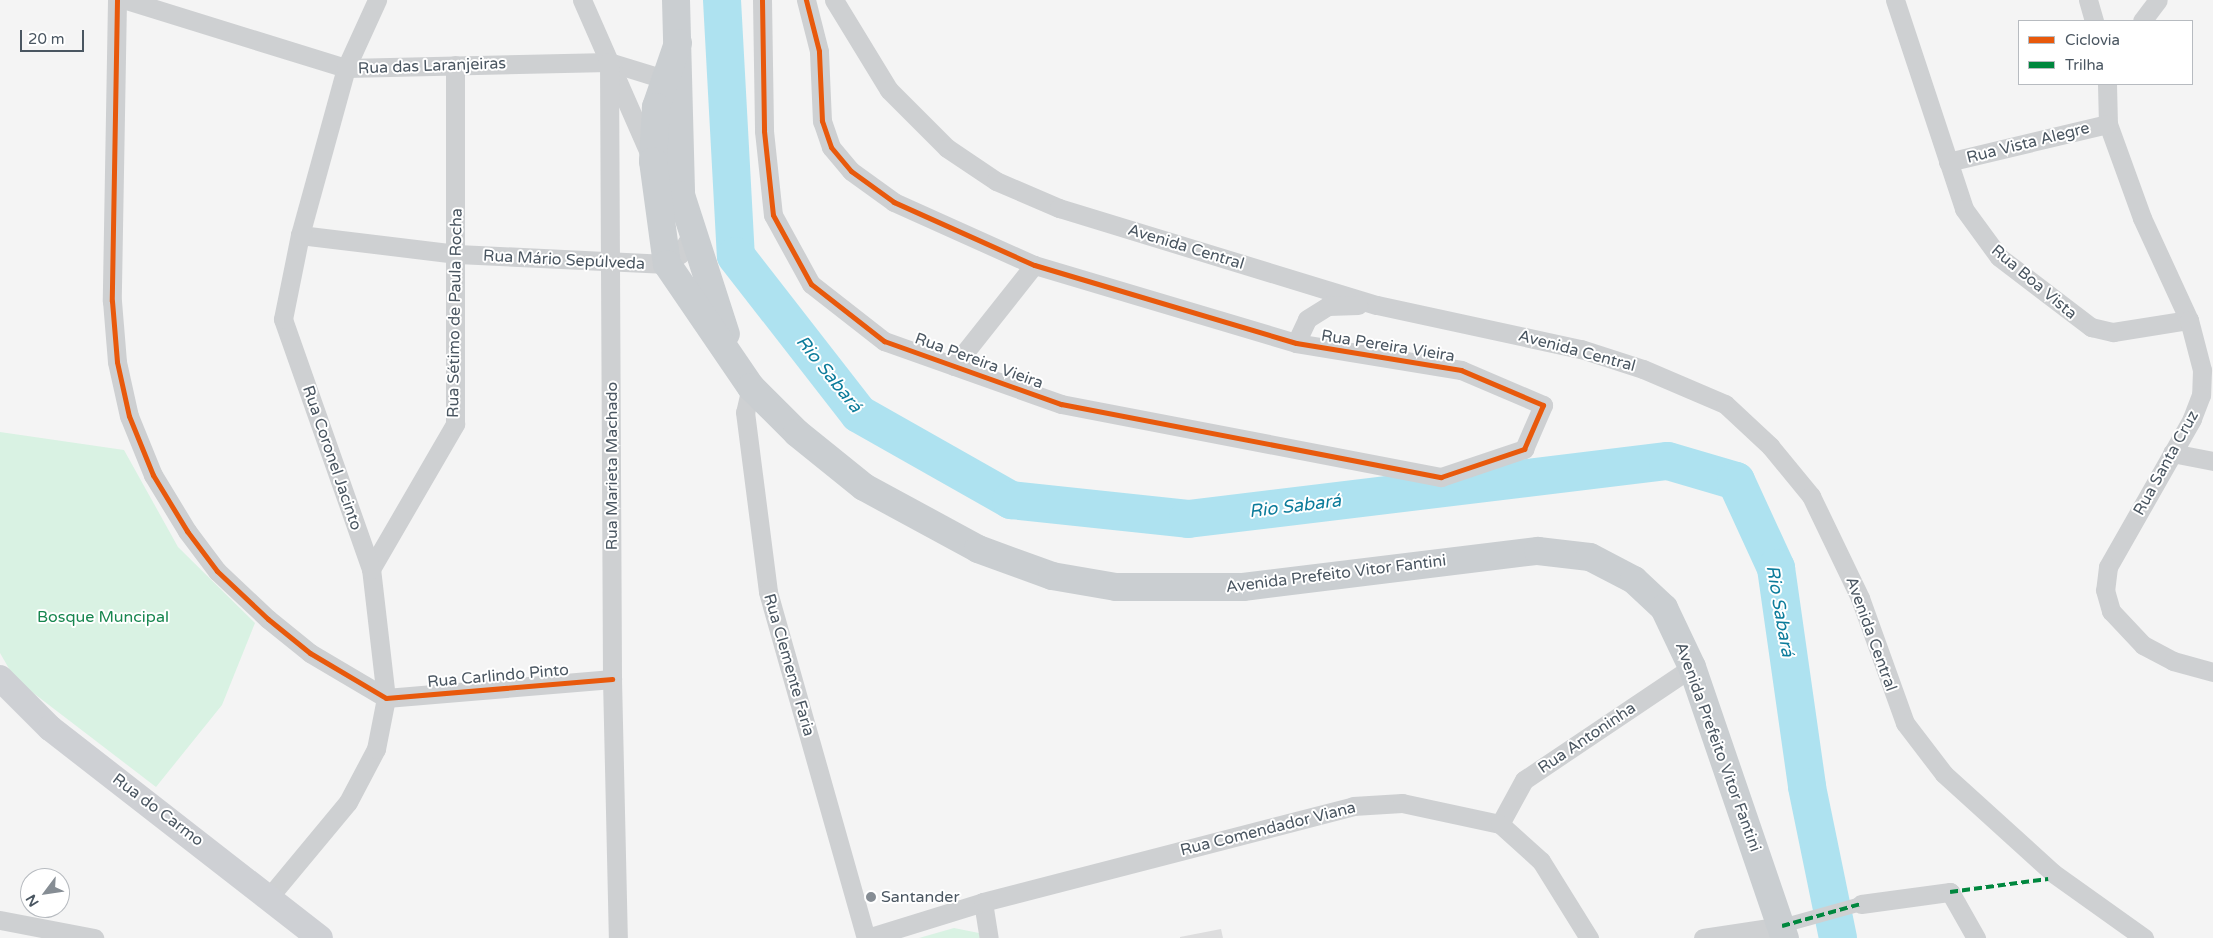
<!DOCTYPE html>
<meta charset="utf-8">
<style>
body{margin:0}
#map{position:relative;width:2213px;height:938px;overflow:hidden;background:#f4f4f4;font-family:"Varela Round",sans-serif}
div>[style]{position:absolute}
.green>*{inset:0;background:#d9f2e3}
.river>*{height:38px;margin:-19px;padding:0 19px;transform-origin:19px;border-radius:19px;background:#aee2f0}
.building>*{inset:0;background:#ddddde}
.pedestrian>*{height:14px;margin:-7px;padding:0 7px;transform-origin:7px;border-radius:7px;background:#ced0d2}
.minor>*{height:19px;margin:-9.5px;padding:0 9.5px;transform-origin:9.5px;border-radius:9.5px;background:#ced0d2}
.secondary>*{height:26px;margin:-13px;padding:0 13px;transform-origin:13px;border-radius:13px;background:#ced0d4}
.primary>*{height:28px;margin:-14px;padding:0 14px;transform-origin:14px;border-radius:14px;background:#caced1}
.quiet>*{height:4px;margin-top:-2px;transform-origin:0;background:repeating-linear-gradient(90deg,#00873e 0 8px,transparent 0 12px)}
.cycleway>*{height:5px;margin:-2.5px;padding:0 2.5px;transform-origin:2.5px;border-radius:2.5px;background:#e8590c}
.dots>*{width:14px;height:14px;translate:-50% -50%;box-sizing:border-box;border:2px solid #fff;border-radius:50%}
span{translate:-50% -50%;white-space:nowrap;text-align:center;line-height:1.15;-webkit-text-stroke:4px #fff;paint-order:stroke}
.street-label{font-size:16px;color:#4a5661}
.park-label{font-size:16px;color:#17864f}
.poi-label{font-size:16px;color:#4a5661}
.left{translate:0 -50%;text-align:left}
.water-label{font-size:18px;color:#0c7c9b;font-style:italic}
.legend{position:absolute;left:2018px;top:20px;width:175px;height:65px;box-sizing:border-box;background:#fff;border:1px solid #b7bbc0;margin:0;padding:6px 9px;list-style:none;font-size:15px;color:#4a5661}
.legend li{display:flex;align-items:center;gap:10px;height:25px}
.legend b{width:25px;border:1px solid #b7bbc0}
.north{position:absolute;left:20px;top:868px;width:50px;height:50px;box-sizing:border-box;background:#fff;border:1px solid #b7bbc0;border-radius:50%;rotate:239deg;font-size:14px;font-weight:700;line-height:20px;text-align:center;color:#4a5661}
.north::after{content:'';display:block;margin:auto;width:18px;height:22px;background:#868d94;clip-path:polygon(50% 0,100% 100%,50% 72%,0 100%)}
.scale{position:absolute;left:20px;top:30px;width:64px;height:22px;box-sizing:border-box;border:2px solid #4a5661;border-top:0;padding-left:6px;font-size:15px;line-height:18px;white-space:nowrap;color:#4a5661;-webkit-text-stroke:4px #fff;paint-order:stroke}
</style>
<div id="map">
<div class="green">
<i style="clip-path:polygon(0 432px,124px 450px,178px 547px,255px 623px,222px 705px,156px 787px,15px 679px,0 653px)"></i>
<i style="clip-path:polygon(954px 928px,979px 933px,980px 938px,919px 938px)"></i>
</div>
<div class="river">
<i style="left:722px;top:0;width:256px;rotate:86.9deg"></i>
<i style="left:736px;top:256px;width:200px;rotate:52.1deg"></i>
<i style="left:859px;top:414px;width:175px;rotate:29.5deg"></i>
<i style="left:1011px;top:500px;width:178px;rotate:6.1deg"></i>
<i style="left:1188px;top:519px;width:483px;rotate:-6.9deg"></i>
<i style="left:1668px;top:461px;width:71px;rotate:16.4deg"></i>
<i style="left:1736px;top:481px;width:96px;rotate:65.3deg"></i>
<i style="left:1776px;top:568px;width:221px;rotate:81.9deg"></i>
<i style="left:1807px;top:787px;width:154px;rotate:78.4deg"></i>
</div>
<div class="building">
<i style="clip-path:polygon(1221px 929px,1223px 938px,1180px 938px,1180px 937px)"></i>
</div>
<div class="pedestrian">
<i style="left:1782px;top:926px;width:82px;rotate:-15.6deg"></i>
</div>
<div class="minor">
<i style="left:117px;top:0;width:301px;rotate:91deg"></i>
<i style="left:112px;top:301px;width:61px;rotate:85.3deg"></i>
<i style="left:117px;top:362px;width:55px;rotate:77.5deg"></i>
<i style="left:129px;top:416px;width:64px;rotate:67.9deg"></i>
<i style="left:153px;top:475px;width:66px;rotate:58.7deg"></i>
<i style="left:187px;top:531px;width:50px;rotate:53.1deg"></i>
<i style="left:217px;top:571px;width:70px;rotate:43.3deg"></i>
<i style="left:268px;top:619px;width:54px;rotate:39deg"></i>
<i style="left:310px;top:653px;width:88px;rotate:30.6deg"></i>
<i style="left:386px;top:698px;width:227px;rotate:-4.8deg"></i>
<i style="left:126px;top:0;width:230px;rotate:17.2deg"></i>
<i style="left:346px;top:68px;width:263px;rotate:-1.3deg"></i>
<i style="left:609px;top:62px;width:58px;rotate:17.2deg"></i>
<i style="left:664px;top:79px;width:13px;rotate:51deg"></i>
<i style="left:582px;top:0;width:171px;rotate:66.3deg"></i>
<i style="left:762px;top:0;width:131px;rotate:89.1deg"></i>
<i style="left:764px;top:131px;width:84px;rotate:83.9deg"></i>
<i style="left:773px;top:215px;width:79px;rotate:61.2deg"></i>
<i style="left:811px;top:284px;width:93px;rotate:38deg"></i>
<i style="left:884px;top:341px;width:188px;rotate:19.6deg"></i>
<i style="left:1061px;top:404px;width:387px;rotate:10.9deg"></i>
<i style="left:1441px;top:477px;width:88px;rotate:-18.6deg"></i>
<i style="left:1524px;top:449px;width:48px;rotate:-66.6deg"></i>
<i style="left:1543px;top:405px;width:89px;rotate:-156.9deg"></i>
<i style="left:1461px;top:370px;width:167px;rotate:-170.7deg"></i>
<i style="left:1296px;top:343px;width:273px;rotate:-163.4deg"></i>
<i style="left:1034px;top:265px;width:154px;rotate:-155.8deg"></i>
<i style="left:894px;top:202px;width:53px;rotate:-144.2deg"></i>
<i style="left:851px;top:171px;width:31px;rotate:-130deg"></i>
<i style="left:831px;top:147px;width:28px;rotate:-109deg"></i>
<i style="left:822px;top:121px;width:70px;rotate:-92.5deg"></i>
<i style="left:819px;top:51px;width:53px;rotate:-104.3deg"></i>
<i style="left:834px;top:0;width:105px;rotate:58.6deg"></i>
<i style="left:889px;top:90px;width:82px;rotate:45deg"></i>
<i style="left:947px;top:148px;width:59px;rotate:34deg"></i>
<i style="left:996px;top:181px;width:69px;rotate:23.2deg"></i>
<i style="left:1059px;top:208px;width:332px;rotate:17deg"></i>
<i style="left:1377px;top:305px;width:209px;rotate:12.2deg"></i>
<i style="left:1581px;top:349px;width:65px;rotate:17.9deg"></i>
<i style="left:1643px;top:369px;width:89px;rotate:23.1deg"></i>
<i style="left:1725px;top:404px;width:62px;rotate:43deg"></i>
<i style="left:1770px;top:446px;width:65px;rotate:50.6deg"></i>
<i style="left:1811px;top:496px;width:113px;rotate:64.3deg"></i>
<i style="left:1860px;top:598px;width:133px;rotate:70.2deg"></i>
<i style="left:1905px;top:723px;width:64px;rotate:52.6deg"></i>
<i style="left:1944px;top:774px;width:147px;rotate:42.2deg"></i>
<i style="left:2053px;top:873px;width:112px;rotate:35.5deg"></i>
<i style="left:1895px;top:0;width:220px;rotate:71.7deg"></i>
<i style="left:1964px;top:209px;width:59px;rotate:53.9deg"></i>
<i style="left:1999px;top:257px;width:116px;rotate:37.3deg"></i>
<i style="left:2091px;top:327px;width:23px;rotate:13deg"></i>
<i style="left:2113px;top:332px;width:77px;rotate:-9deg"></i>
<i style="left:2088px;top:0;width:22px;rotate:74deg"></i>
<i style="left:2142px;top:21px;width:26px;rotate:-53deg"></i>
<i style="left:609px;top:62px;width:617px;rotate:89.72deg"></i>
<i style="left:612px;top:679px;width:259px;rotate:88.7deg"></i>
<i style="left:2107px;top:84px;width:40px;rotate:88.6deg"></i>
<i style="left:2108px;top:124px;width:100px;rotate:70.1deg"></i>
<i style="left:2142px;top:218px;width:112px;rotate:65.3deg"></i>
<i style="left:2189px;top:320px;width:52px;rotate:75.4deg"></i>
<i style="left:2202px;top:370px;width:25px;rotate:92deg"></i>
<i style="left:2201px;top:395px;width:26px;rotate:111deg"></i>
<i style="left:2192px;top:419px;width:170px;rotate:119.6deg"></i>
<i style="left:2108px;top:567px;width:23px;rotate:97deg"></i>
<i style="left:2105px;top:590px;width:22px;rotate:74deg"></i>
<i style="left:2111px;top:611px;width:47px;rotate:46.7deg"></i>
<i style="left:2143px;top:645px;width:34px;rotate:28deg"></i>
<i style="left:2173px;top:661px;width:41px;rotate:15.4deg"></i>
<i style="left:1948px;top:162px;width:164px;rotate:-13.4deg"></i>
<i style="left:300px;top:235px;width:158px;rotate:6.9deg"></i>
<i style="left:457px;top:254px;width:210px;rotate:2.7deg"></i>
<i style="left:667px;top:264px;width:16px;rotate:-38deg"></i>
<i style="left:680px;top:254px;width:26px;rotate:-59deg"></i>
<i style="left:1296px;top:343px;width:26px;rotate:-65deg"></i>
<i style="left:1307px;top:319px;width:25px;rotate:-32deg"></i>
<i style="left:1328px;top:306px;width:30px;rotate:-2deg"></i>
<i style="left:954px;top:366px;width:129px;rotate:-51.6deg"></i>
<i style="left:751px;top:387px;width:26px;rotate:103deg"></i>
<i style="left:745px;top:412px;width:181px;rotate:82.7deg"></i>
<i style="left:768px;top:592px;width:360px;rotate:74.2deg"></i>
<i style="left:2172px;top:453px;width:42px;rotate:11deg"></i>
<i style="left:371px;top:569px;width:168px;rotate:-59.9deg"></i>
<i style="left:455px;top:424px;width:359px;rotate:-90deg"></i>
<i style="left:1500px;top:824px;width:50px;rotate:-61.4deg"></i>
<i style="left:1524px;top:780px;width:202px;rotate:-33.9deg"></i>
<i style="left:270px;top:896px;width:122px;rotate:-50.3deg"></i>
<i style="left:348px;top:802px;width:60px;rotate:-62.2deg"></i>
<i style="left:376px;top:749px;width:52px;rotate:-78.9deg"></i>
<i style="left:386px;top:698px;width:130px;rotate:-96.6deg"></i>
<i style="left:371px;top:569px;width:265px;rotate:-109.4deg"></i>
<i style="left:283px;top:319px;width:86px;rotate:-78.6deg"></i>
<i style="left:300px;top:235px;width:173px;rotate:-74.6deg"></i>
<i style="left:346px;top:68px;width:75px;rotate:-65.5deg"></i>
<i style="left:983px;top:902px;width:36px;rotate:81deg"></i>
<i style="left:1861px;top:904px;width:90px;rotate:-7.7deg"></i>
<i style="left:1950px;top:892px;width:53px;rotate:60.5deg"></i>
<i style="left:0;top:920px;width:96px;rotate:10.8deg"></i>
<i style="left:867px;top:938px;width:121px;rotate:-17.2deg"></i>
<i style="left:983px;top:902px;width:382px;rotate:-14.5deg"></i>
<i style="left:1353px;top:806px;width:49px;rotate:-3.5deg"></i>
<i style="left:1402px;top:803px;width:100px;rotate:12.1deg"></i>
<i style="left:1500px;top:824px;width:55px;rotate:42.1deg"></i>
<i style="left:1541px;top:861px;width:91px;rotate:58.1deg"></i>
<i style="left:1703px;top:938px;width:80px;rotate:-8.6deg"></i>
</div>
<div class="secondary">
<i style="left:0;top:678px;width:71px;rotate:45deg"></i>
<i style="left:50px;top:728px;width:342px;rotate:37.9deg"></i>
</div>
<div class="primary">
<i style="left:676px;top:0;width:195px;rotate:88.5deg"></i>
<i style="left:681px;top:195px;width:146px;rotate:72.1deg"></i>
<i style="left:678px;top:43px;width:68px;rotate:109deg"></i>
<i style="left:656px;top:107px;width:54px;rotate:93.2deg"></i>
<i style="left:653px;top:161px;width:104px;rotate:82.3deg"></i>
<i style="left:667px;top:264px;width:149px;rotate:55.7deg"></i>
<i style="left:751px;top:387px;width:65px;rotate:45deg"></i>
<i style="left:797px;top:433px;width:86px;rotate:38.9deg"></i>
<i style="left:864px;top:487px;width:130px;rotate:28.5deg"></i>
<i style="left:978px;top:549px;width:79px;rotate:20deg"></i>
<i style="left:1052px;top:576px;width:65px;rotate:9.8deg"></i>
<i style="left:1116px;top:587px;width:127px"></i>
<i style="left:1243px;top:587px;width:297px;rotate:-7deg"></i>
<i style="left:1538px;top:551px;width:52px;rotate:6.6deg"></i>
<i style="left:1590px;top:557px;width:50px;rotate:27.6deg"></i>
<i style="left:1634px;top:580px;width:41px;rotate:43deg"></i>
<i style="left:1664px;top:608px;width:65px;rotate:64.6deg"></i>
<i style="left:1692px;top:667px;width:287px;rotate:71.1deg"></i>
</div>
<div class="quiet">
<i style="left:1950px;top:892px;width:99px;rotate:-7.6deg"></i>
<i style="left:1782px;top:926px;width:82px;rotate:-15.6deg"></i>
</div>
<div class="cycleway">
<i style="left:117px;top:0;width:301px;rotate:91deg"></i>
<i style="left:112px;top:301px;width:61px;rotate:85.3deg"></i>
<i style="left:117px;top:362px;width:55px;rotate:77.5deg"></i>
<i style="left:129px;top:416px;width:64px;rotate:67.9deg"></i>
<i style="left:153px;top:475px;width:66px;rotate:58.7deg"></i>
<i style="left:187px;top:531px;width:50px;rotate:53.1deg"></i>
<i style="left:217px;top:571px;width:70px;rotate:43.3deg"></i>
<i style="left:268px;top:619px;width:54px;rotate:39deg"></i>
<i style="left:310px;top:653px;width:88px;rotate:30.6deg"></i>
<i style="left:386px;top:698px;width:227px;rotate:-4.8deg"></i>
<i style="left:762px;top:0;width:131px;rotate:89.1deg"></i>
<i style="left:764px;top:131px;width:84px;rotate:83.9deg"></i>
<i style="left:773px;top:215px;width:79px;rotate:61.2deg"></i>
<i style="left:811px;top:284px;width:93px;rotate:38deg"></i>
<i style="left:884px;top:341px;width:188px;rotate:19.6deg"></i>
<i style="left:1061px;top:404px;width:387px;rotate:10.9deg"></i>
<i style="left:1441px;top:477px;width:88px;rotate:-18.6deg"></i>
<i style="left:1524px;top:449px;width:48px;rotate:-66.6deg"></i>
<i style="left:1543px;top:405px;width:89px;rotate:-156.9deg"></i>
<i style="left:1461px;top:370px;width:167px;rotate:-170.7deg"></i>
<i style="left:1296px;top:343px;width:273px;rotate:-163.4deg"></i>
<i style="left:1034px;top:265px;width:154px;rotate:-155.8deg"></i>
<i style="left:894px;top:202px;width:53px;rotate:-144.2deg"></i>
<i style="left:851px;top:171px;width:31px;rotate:-130deg"></i>
<i style="left:831px;top:147px;width:28px;rotate:-109deg"></i>
<i style="left:822px;top:121px;width:70px;rotate:-92.5deg"></i>
<i style="left:819px;top:51px;width:53px;rotate:-104.3deg"></i>
</div>
<div class="dots">
<i style="left:871px;top:897px;background:#868d94"></i>
</div>
<div class="street-label">
<span style="left:432px;top:66px;rotate:-2deg">Rua das Laranjeiras</span>
<span style="left:2028px;top:143px;rotate:-14deg">Rua Vista Alegre</span>
<span style="left:1186px;top:247px;rotate:17deg">Avenida Central</span>
<span style="left:564px;top:260px;rotate:3deg">Rua Mário Sepúlveda</span>
<span style="left:2034px;top:282px;rotate:40deg">Rua Boa Vista</span>
<span style="left:455px;top:313px;rotate:-89deg">Rua Sétimo de Paula Rocha</span>
<span style="left:1388px;top:346px;rotate:9deg">Rua Pereira Vieira</span>
<span style="left:1577px;top:351px;rotate:15deg">Avenida Central</span>
<span style="left:979px;top:361px;rotate:20deg">Rua Pereira Vieira</span>
<span style="left:332px;top:458px;rotate:71deg">Rua Coronel Jacinto</span>
<span style="left:2166px;top:463px;rotate:-61deg">Rua Santa Cruz</span>
<span style="left:612px;top:466px;rotate:-90deg">Rua Marieta Machado</span>
<span style="left:1336px;top:574px;rotate:-7deg">Avenida Prefeito Vitor Fantini</span>
<span style="left:1871px;top:634px;rotate:70deg">Avenida Central</span>
<span style="left:789px;top:665px;rotate:74deg">Rua Clemente Faria</span>
<span style="left:498px;top:676px;rotate:-5deg">Rua Carlindo Pinto</span>
<span style="left:1587px;top:738px;rotate:-34deg">Rua Antoninha</span>
<span style="left:1718px;top:747px;rotate:70deg">Avenida Prefeito Vitor Fantini</span>
<span style="left:158px;top:810px;rotate:37deg">Rua do Carmo</span>
<span style="left:1268px;top:829px;rotate:-14deg">Rua Comendador Viana</span>
</div>
<div class="park-label">
<span style="left:103px;top:617px">Bosque Muncipal</span>
</div>
<div class="poi-label">
<span class="left" style="left:881px;top:897px">Santander</span>
</div>
<div class="water-label">
<span style="left:829px;top:374px;rotate:51deg">Rio Sabará</span>
<span style="left:1295px;top:506px;rotate:-7deg">Rio Sabará</span>
<span style="left:1780px;top:611px;rotate:80deg">Rio Sabará</span>
</div>
<ul class="legend">
<li><b style="height:6px;background:#e8590c"></b>Ciclovia</li>
<li><b style="height:6px;background:#00873e"></b>Trilha</li>
</ul>
<div class="north">N</div>
<div class="scale">20 m</div>
</div>
